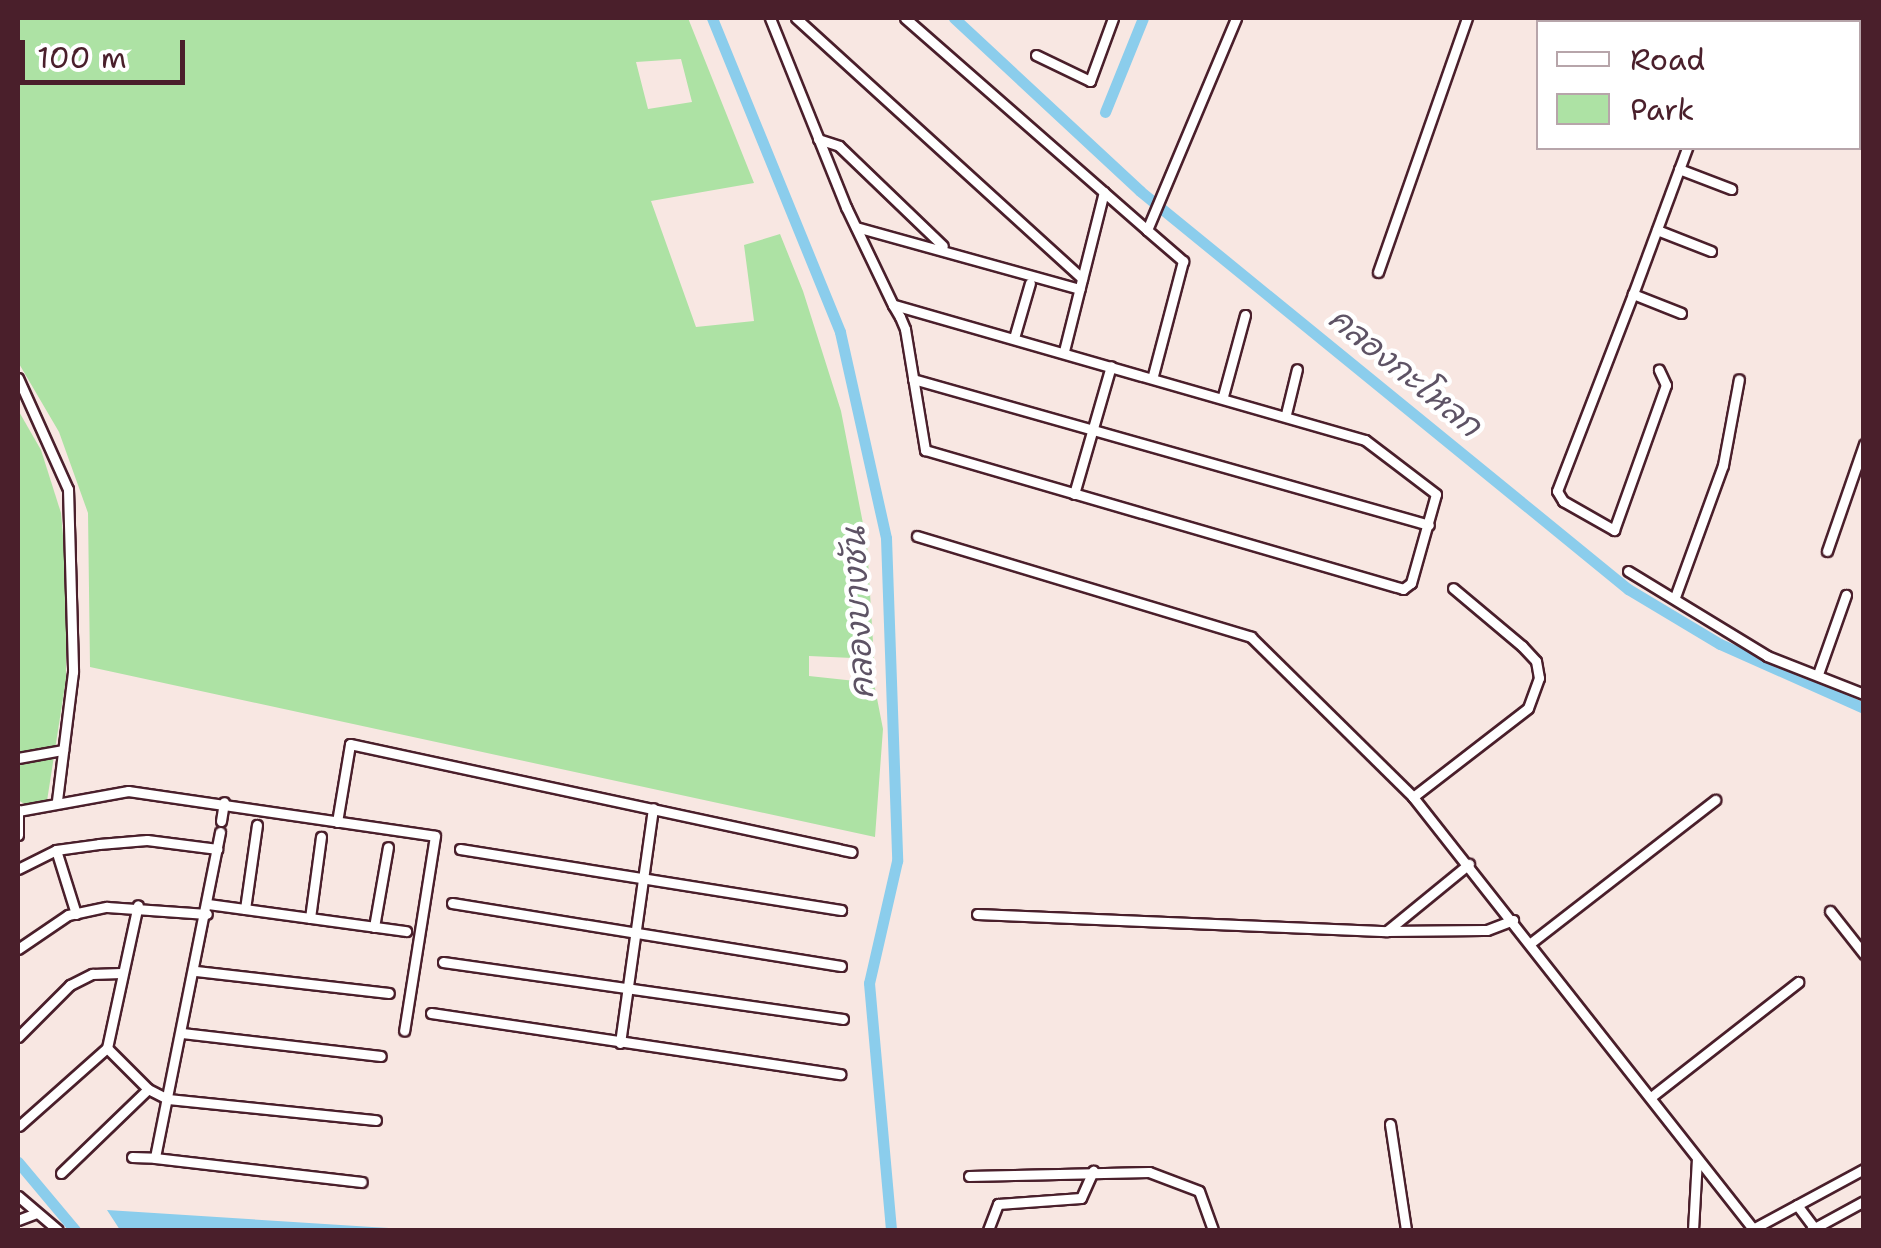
<!DOCTYPE html>
<meta charset="utf-8">
<style>
body{margin:0}
#map{position:relative;width:1881px;height:1248px;overflow:hidden;background:#f8e7e2;font-family:"Shantell Sans","Playpen Sans Thai",sans-serif}
div>[style]{position:absolute}
.green>*{inset:0;background:#ade2a4}
.water>*{inset:0;background:#8bcdec}
.canal>*{height:11px;margin:-5.5px;padding:0 5.5px;transform-origin:5.5px;border-radius:5.5px;background:#8bcdec}
.roads{filter:drop-shadow(2px 0 #4a1f2b) drop-shadow(-2px 0 #4a1f2b) drop-shadow(0 2px #4a1f2b) drop-shadow(0 -2px #4a1f2b)}
.street>*{height:9px;margin:-4.5px;padding:0 4.5px;transform-origin:4.5px;border-radius:4.5px;background:#fff}
span{translate:-50% -50%;white-space:nowrap;text-align:center;line-height:1.15;-webkit-text-stroke:9px #fff;paint-order:stroke}
.water-label{font-size:32px;color:#5e5365;font-style:italic}
.frame{position:absolute;inset:0;border:20px solid #4a1f2b;pointer-events:none}
.legend{position:absolute;left:1536px;top:20px;width:325px;height:130px;box-sizing:border-box;background:#fff;border:2px solid #b7a5aa;margin:0;padding:12px 18px;list-style:none;font-size:30px;color:#4a1f2b}
.legend li{display:flex;align-items:center;gap:20px;height:50px}
.legend b{width:50px;border:2px solid #b7a5aa}
.scale{position:absolute;left:20px;top:40px;width:165px;height:45px;box-sizing:border-box;border:5px solid #4a1f2b;border-top:0;padding-left:12px;font-size:30px;line-height:35px;white-space:nowrap;color:#4a1f2b;-webkit-text-stroke:8px #fff;paint-order:stroke}
</style>
<div id="map">
<div class="green">
<i style="clip-path:polygon(evenodd,18px 18px,688px 18px,754px 183px,651px 201px,696px 327px,754px 321px,744px 245px,780px 234px,803px 291px,841px 411px,867px 544px,874px 659px,809px 656px,809px 676px,874px 683px,883px 729px,875px 837px,90px 667px,88px 513px,59px 432px,18px 362px,18px 18px,681px 59px,692px 102px,648px 109px,636px 62px,681px 59px)"></i>
<i style="clip-path:polygon(18px 410px,41px 450px,61px 513px,66px 569px,66px 679px,47px 801px,26px 805px,18px 800px)"></i>
</div>
<div class="water">
<i style="clip-path:polygon(107px 1210px,372px 1227px,423px 1230px,120px 1230px)"></i>
</div>
<div class="canal">
<i style="left:712px;top:18px;width:339px;rotate:67.8deg"></i>
<i style="left:840px;top:332px;width:211px;rotate:77.4deg"></i>
<i style="left:886px;top:538px;width:323px;rotate:88deg"></i>
<i style="left:897px;top:861px;width:125px;rotate:102.9deg"></i>
<i style="left:869px;top:983px;width:248px;rotate:84.9deg"></i>
<i style="left:954px;top:18px;width:254px;rotate:42.9deg"></i>
<i style="left:1140px;top:191px;width:630px;rotate:39.2deg"></i>
<i style="left:1628px;top:589px;width:107px;rotate:30.9deg"></i>
<i style="left:1720px;top:644px;width:158px;rotate:24deg"></i>
<i style="left:1105px;top:112px;width:101px;rotate:-68deg"></i>
<i style="left:18px;top:1162px;width:89px;rotate:50deg"></i>
</div>
<div class="roads">
<div class="street">
<i style="left:770px;top:18px;width:204px;rotate:68.1deg"></i>
<i style="left:846px;top:207px;width:109px;rotate:64.4deg"></i>
<i style="left:893px;top:305px;width:14px;rotate:60deg"></i>
<i style="left:900px;top:317px;width:13px;rotate:67deg"></i>
<i style="left:905px;top:329px;width:123px;rotate:80.6deg"></i>
<i style="left:925px;top:450px;width:498px;rotate:16.2deg"></i>
<i style="left:1403px;top:589px;width:10px;rotate:-37deg"></i>
<i style="left:1411px;top:583px;width:92px;rotate:-74.3deg"></i>
<i style="left:1436px;top:494px;width:89px;rotate:-142.7deg"></i>
<i style="left:1365px;top:440px;width:491px;rotate:-164deg"></i>
<i style="left:796px;top:18px;width:387px;rotate:42.3deg"></i>
<i style="left:905px;top:18px;width:322px;rotate:41.2deg"></i>
<i style="left:1147px;top:230px;width:230px;rotate:-67.2deg"></i>
<i style="left:1729px;top:22px;width:4px;rotate:-76deg"></i>
<i style="left:1036px;top:55px;width:60px;rotate:25.7deg"></i>
<i style="left:1090px;top:81px;width:67px;rotate:-69.9deg"></i>
<i style="left:818px;top:139px;width:22px;rotate:18deg"></i>
<i style="left:839px;top:146px;width:144px;rotate:43.9deg"></i>
<i style="left:1679px;top:169px;width:56px;rotate:21deg"></i>
<i style="left:856px;top:227px;width:232px;rotate:15.5deg"></i>
<i style="left:1147px;top:230px;width:48px;rotate:40.7deg"></i>
<i style="left:1183px;top:261px;width:118px;rotate:104.7deg"></i>
<i style="left:1657px;top:230px;width:58px;rotate:21.3deg"></i>
<i style="left:1378px;top:272px;width:269px;rotate:-70.7deg"></i>
<i style="left:1633px;top:294px;width:211px;rotate:111.1deg"></i>
<i style="left:1557px;top:491px;width:12px;rotate:59deg"></i>
<i style="left:1563px;top:501px;width:59px;rotate:29.6deg"></i>
<i style="left:1614px;top:530px;width:154px;rotate:-70.3deg"></i>
<i style="left:1666px;top:385px;width:17px;rotate:-115deg"></i>
<i style="left:1681px;top:313px;width:52px;rotate:-158.4deg"></i>
<i style="left:1633px;top:294px;width:156px;rotate:-69.7deg"></i>
<i style="left:1014px;top:338px;width:57px;rotate:-73.8deg"></i>
<i style="left:1064px;top:351px;width:164px;rotate:-75.9deg"></i>
<i style="left:18px;top:378px;width:122px;rotate:65.8deg"></i>
<i style="left:68px;top:489px;width:183px;rotate:88.4deg"></i>
<i style="left:73px;top:672px;width:130px;rotate:97.1deg"></i>
<i style="left:913px;top:379px;width:536px;rotate:15.8deg"></i>
<i style="left:1223px;top:396px;width:84px;rotate:-74.8deg"></i>
<i style="left:1286px;top:414px;width:46px;rotate:-76.3deg"></i>
<i style="left:1074px;top:494px;width:133px;rotate:-73.9deg"></i>
<i style="left:917px;top:536px;width:349px;rotate:16.8deg"></i>
<i style="left:1251px;top:637px;width:228px;rotate:44.6deg"></i>
<i style="left:1413px;top:797px;width:551px;rotate:51.78deg"></i>
<i style="left:1827px;top:551px;width:113px;rotate:-70.9deg"></i>
<i style="left:1628px;top:571px;width:163px;rotate:31.4deg"></i>
<i style="left:1767px;top:656px;width:104px;rotate:21.4deg"></i>
<i style="left:1675px;top:597px;width:140px;rotate:-70deg"></i>
<i style="left:1723px;top:465px;width:87px;rotate:-79.5deg"></i>
<i style="left:1818px;top:674px;width:84px;rotate:-70.5deg"></i>
<i style="left:18px;top:758px;width:46px;rotate:-10.1deg"></i>
<i style="left:1413px;top:797px;width:145px;rotate:-37.7deg"></i>
<i style="left:1528px;top:708px;width:32px;rotate:-70deg"></i>
<i style="left:1539px;top:678px;width:17px;rotate:-100deg"></i>
<i style="left:1536px;top:661px;width:21px;rotate:-133deg"></i>
<i style="left:1522px;top:646px;width:90px;rotate:-140deg"></i>
<i style="left:18px;top:810px;width:25px;rotate:90deg"></i>
<i style="left:18px;top:811px;width:112px;rotate:-10.3deg"></i>
<i style="left:128px;top:791px;width:310px;rotate:8.3deg"></i>
<i style="left:435px;top:836px;width:197px;rotate:99deg"></i>
<i style="left:221px;top:821px;width:19px;rotate:-81deg"></i>
<i style="left:337px;top:822px;width:79px;rotate:-80.5deg"></i>
<i style="left:350px;top:744px;width:513px;rotate:12.14deg"></i>
<i style="left:220px;top:832px;width:332px;rotate:101.3deg"></i>
<i style="left:155px;top:1158px;width:208px;rotate:6.6deg"></i>
<i style="left:460px;top:849px;width:386px;rotate:9.1deg"></i>
<i style="left:56px;top:850px;width:67px;rotate:72.6deg"></i>
<i style="left:18px;top:869px;width:42px;rotate:-26.6deg"></i>
<i style="left:56px;top:850px;width:43px;rotate:-7.9deg"></i>
<i style="left:99px;top:844px;width:48px;rotate:-4.8deg"></i>
<i style="left:147px;top:840px;width:71px;rotate:7.3deg"></i>
<i style="left:452px;top:903px;width:394px;rotate:9.2deg"></i>
<i style="left:208px;top:904px;width:200px;rotate:7.8deg"></i>
<i style="left:245px;top:909px;width:85px;rotate:-81.9deg"></i>
<i style="left:1830px;top:911px;width:55px;rotate:51.7deg"></i>
<i style="left:977px;top:914px;width:410px;rotate:2.4deg"></i>
<i style="left:1387px;top:931px;width:100px;rotate:-0.6deg"></i>
<i style="left:1487px;top:930px;width:28px;rotate:-21deg"></i>
<i style="left:310px;top:918px;width:82px;rotate:-82.3deg"></i>
<i style="left:374px;top:927px;width:81px;rotate:-80.1deg"></i>
<i style="left:1387px;top:931px;width:106px;rotate:-39.3deg"></i>
<i style="left:1532px;top:942px;width:232px;rotate:-37.8deg"></i>
<i style="left:18px;top:949px;width:60px;rotate:-34.2deg"></i>
<i style="left:68px;top:915px;width:40px;rotate:-12deg"></i>
<i style="left:107px;top:907px;width:100px;rotate:4deg"></i>
<i style="left:443px;top:962px;width:404px;rotate:8.1deg"></i>
<i style="left:196px;top:971px;width:194px;rotate:6.5deg"></i>
<i style="left:431px;top:1013px;width:414px;rotate:8.5deg"></i>
<i style="left:182px;top:1033px;width:200px;rotate:6.6deg"></i>
<i style="left:18px;top:1037px;width:74px;rotate:-45deg"></i>
<i style="left:70px;top:985px;width:25px;rotate:-27deg"></i>
<i style="left:92px;top:974px;width:29px;rotate:-2deg"></i>
<i style="left:620px;top:1043px;width:237px;rotate:-82deg"></i>
<i style="left:107px;top:1048px;width:58px;rotate:45deg"></i>
<i style="left:148px;top:1089px;width:22px;rotate:27deg"></i>
<i style="left:168px;top:1099px;width:209px;rotate:5.8deg"></i>
<i style="left:1651px;top:1097px;width:187px;rotate:-38deg"></i>
<i style="left:1390px;top:1124px;width:107px;rotate:81.4deg"></i>
<i style="left:19px;top:1126px;width:118px;rotate:-41.6deg"></i>
<i style="left:107px;top:1048px;width:146px;rotate:-77.8deg"></i>
<i style="left:132px;top:1157px;width:23px;rotate:2deg"></i>
<i style="left:61px;top:1173px;width:121px;rotate:-44deg"></i>
<i style="left:969px;top:1176px;width:180px;rotate:-1.3deg"></i>
<i style="left:1149px;top:1172px;width:53px;rotate:20.8deg"></i>
<i style="left:1199px;top:1191px;width:41px;rotate:70.3deg"></i>
<i style="left:18px;top:1196px;width:52px;rotate:40.4deg"></i>
<i style="left:1797px;top:1205px;width:31px;rotate:53deg"></i>
<i style="left:18px;top:1220px;width:19px;rotate:-21deg"></i>
<i style="left:988px;top:1230px;width:28px;rotate:-69deg"></i>
<i style="left:998px;top:1204px;width:83px;rotate:-4.1deg"></i>
<i style="left:1081px;top:1198px;width:30px;rotate:-66deg"></i>
<i style="left:1693px;top:1230px;width:71px;rotate:-86.8deg"></i>
<i style="left:1751px;top:1230px;width:128px;rotate:-28.4deg"></i>
<i style="left:1811px;top:1230px;width:60px;rotate:-28.7deg"></i>
</div>
</div>
<div class="water-label">
<span style="left:1405px;top:372px;rotate:39deg">คลองกะโหลก</span>
<span style="left:858px;top:613px;rotate:-93deg">คลองบางชัน</span>
</div>
<div class="frame"></div>
<ul class="legend">
<li><b style="height:12px;background:#fff"></b>Road</li>
<li><b style="height:28px;background:#ade2a4"></b>Park</li>
</ul>
<div class="scale">100 m</div>
</div>
